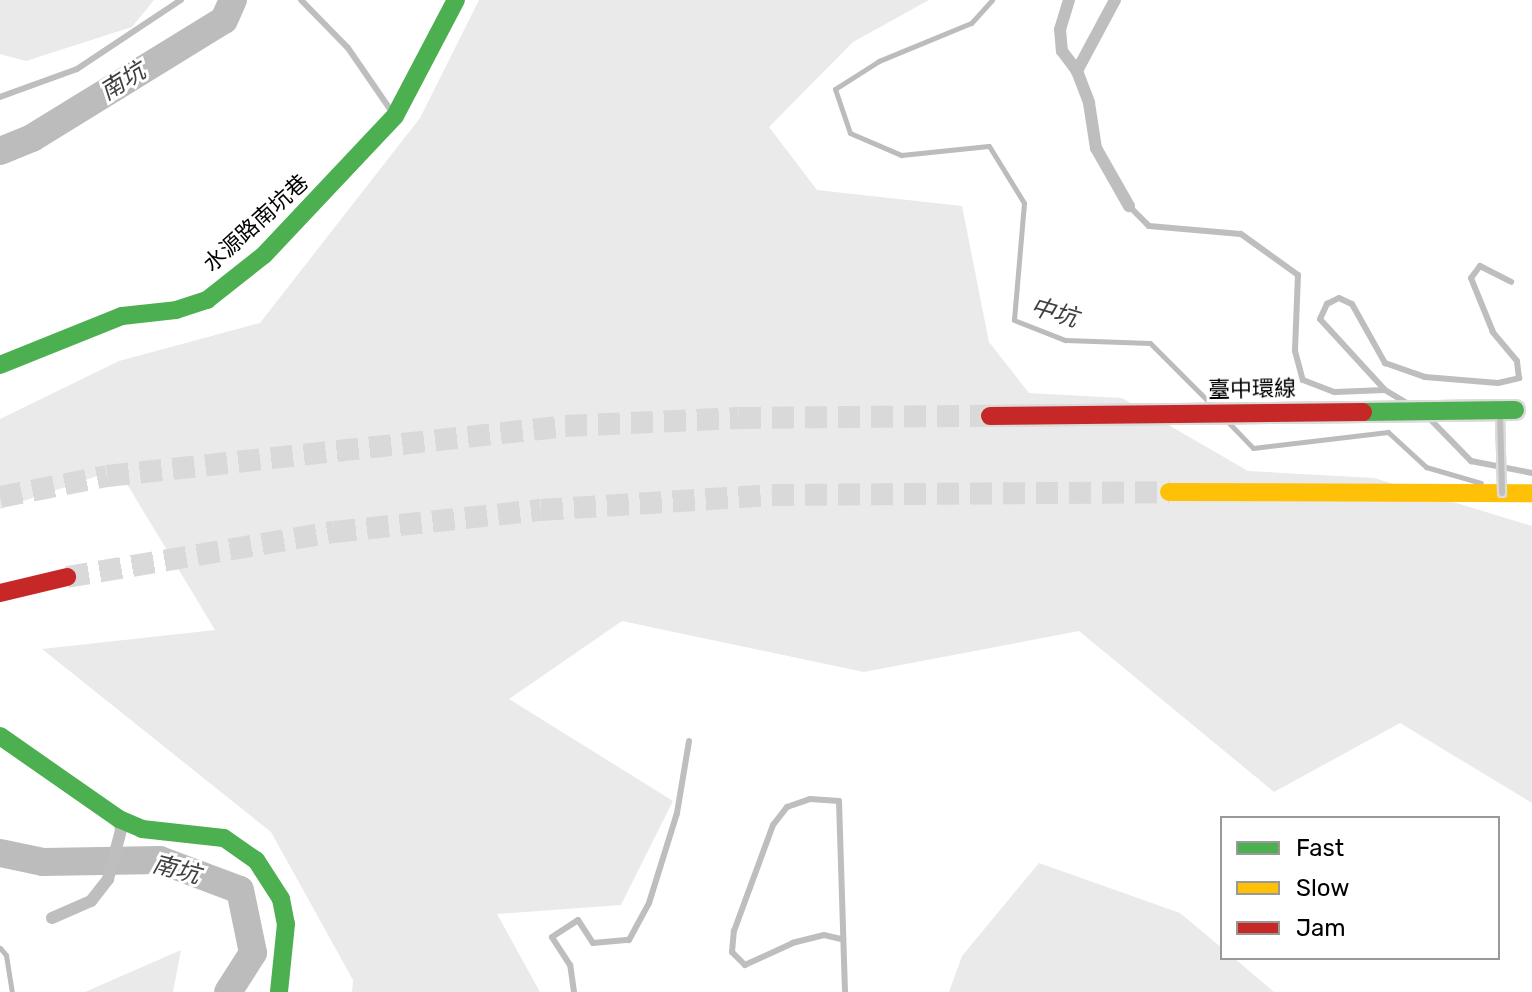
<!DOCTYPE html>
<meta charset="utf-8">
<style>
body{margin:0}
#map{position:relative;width:1532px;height:992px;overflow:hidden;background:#fff;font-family:Rubik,"Noto Sans TC",sans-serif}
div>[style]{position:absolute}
.green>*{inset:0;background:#eaeaea}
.stream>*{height:5px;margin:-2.5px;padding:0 2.5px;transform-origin:2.5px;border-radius:2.5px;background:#bcbcbc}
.river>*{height:28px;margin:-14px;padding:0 14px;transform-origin:14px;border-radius:14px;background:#bcbcbc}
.highway-tunnel>*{height:22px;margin-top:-11px;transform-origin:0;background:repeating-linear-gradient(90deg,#d9d9d9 0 22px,transparent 0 33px)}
.lane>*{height:6px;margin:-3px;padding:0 3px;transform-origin:3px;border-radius:3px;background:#bebebe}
.street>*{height:12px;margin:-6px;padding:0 6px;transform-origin:6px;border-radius:6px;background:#bebebe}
.fast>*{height:18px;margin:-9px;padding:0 9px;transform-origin:9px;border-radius:9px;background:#4caf50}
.slow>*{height:18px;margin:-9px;padding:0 9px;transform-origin:9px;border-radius:9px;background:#ffc107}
.jam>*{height:18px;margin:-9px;padding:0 9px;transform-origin:9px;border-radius:9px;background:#c62828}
.bridges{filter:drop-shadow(2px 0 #dbdbdb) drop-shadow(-2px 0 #dbdbdb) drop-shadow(0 2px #dbdbdb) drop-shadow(0 -2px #dbdbdb)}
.lane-bridge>*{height:6px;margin:-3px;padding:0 3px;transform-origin:3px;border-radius:3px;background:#bebebe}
.fast-bridge>*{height:18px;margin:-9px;padding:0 9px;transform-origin:9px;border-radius:9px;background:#4caf50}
.jam-bridge>*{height:18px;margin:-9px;padding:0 9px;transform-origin:9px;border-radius:9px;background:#c62828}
span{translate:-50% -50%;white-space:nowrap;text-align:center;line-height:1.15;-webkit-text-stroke:6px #fff;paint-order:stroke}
.street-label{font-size:22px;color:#000}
.water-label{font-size:24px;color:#404040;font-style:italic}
.legend{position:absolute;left:1220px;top:816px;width:280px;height:144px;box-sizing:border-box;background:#fff;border:2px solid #999;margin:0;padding:10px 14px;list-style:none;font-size:24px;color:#000}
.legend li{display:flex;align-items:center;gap:16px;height:40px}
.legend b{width:40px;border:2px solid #999}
</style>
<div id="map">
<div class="green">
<i style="clip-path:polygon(0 0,154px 0,132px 27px,26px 61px,0 54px)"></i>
<i style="clip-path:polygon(479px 0,929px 0,853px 42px,769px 127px,817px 190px,962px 206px,989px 342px,1029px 393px,1122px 398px,1248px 471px,1374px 478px,1532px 526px,1532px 803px,1400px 723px,1274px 792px,1079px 631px,864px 672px,622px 621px,509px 699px,673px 801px,621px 905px,497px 914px,540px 992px,352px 992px,353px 980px,271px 832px,42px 649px,215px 630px,118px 469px,0 509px,0 419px,119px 361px,260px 323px,420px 118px)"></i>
<i style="clip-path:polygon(1039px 863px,1180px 913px,1222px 948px,1222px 958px,1234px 958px,1274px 992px,949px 992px,962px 956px)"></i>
<i style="clip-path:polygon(181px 950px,173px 992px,85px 992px)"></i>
</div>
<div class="stream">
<i style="left:992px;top:0;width:31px;rotate:132deg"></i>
<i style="left:971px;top:23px;width:100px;rotate:157.6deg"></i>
<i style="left:879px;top:61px;width:52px;rotate:147.5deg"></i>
<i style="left:835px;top:89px;width:46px;rotate:71.2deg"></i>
<i style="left:850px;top:133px;width:56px;rotate:23.3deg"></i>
<i style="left:901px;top:155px;width:88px;rotate:-5.8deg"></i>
<i style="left:989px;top:146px;width:67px;rotate:58.4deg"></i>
<i style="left:1024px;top:203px;width:117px;rotate:94.9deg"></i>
<i style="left:1014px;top:320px;width:55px;rotate:21.4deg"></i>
<i style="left:1065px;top:340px;width:85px;rotate:2deg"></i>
<i style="left:1150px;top:343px;width:88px;rotate:45deg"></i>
<i style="left:1227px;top:421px;width:37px;rotate:46deg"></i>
<i style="left:1253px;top:448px;width:136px;rotate:-6.8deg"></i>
<i style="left:1388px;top:432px;width:52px;rotate:42.6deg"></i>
<i style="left:1426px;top:467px;width:57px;rotate:16.2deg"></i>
<i style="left:0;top:948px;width:9px;rotate:49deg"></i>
<i style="left:6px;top:955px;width:37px;rotate:81deg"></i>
</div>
<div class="river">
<i style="left:0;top:151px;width:35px;rotate:-22deg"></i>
<i style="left:32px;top:138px;width:225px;rotate:-31.6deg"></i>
<i style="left:224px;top:20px;width:22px;rotate:-66deg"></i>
<i style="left:0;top:853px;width:44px;rotate:11.8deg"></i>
<i style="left:43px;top:862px;width:117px;rotate:-1deg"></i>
<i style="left:160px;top:860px;width:85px;rotate:20.6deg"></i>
<i style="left:240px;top:890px;width:64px;rotate:78.3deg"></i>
<i style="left:253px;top:953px;width:46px;rotate:122.7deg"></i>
</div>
<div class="highway-tunnel">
<i style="left:0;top:497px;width:109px;rotate:-11.1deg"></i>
<i style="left:107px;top:476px;width:461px;rotate:-6.2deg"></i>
<i style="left:565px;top:426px;width:174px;rotate:-2.6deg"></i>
<i style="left:739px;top:418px;width:251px;rotate:-0.5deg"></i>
<i style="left:67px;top:577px;width:271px;rotate:-9.6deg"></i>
<i style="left:334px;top:532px;width:208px;rotate:-6.1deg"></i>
<i style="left:541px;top:510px;width:231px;rotate:-3.7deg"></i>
<i style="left:772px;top:495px;width:397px;rotate:-0.4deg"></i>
</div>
<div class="lane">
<i style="left:301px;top:0;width:67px;rotate:45.6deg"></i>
<i style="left:348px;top:48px;width:78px;rotate:55.5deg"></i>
<i style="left:0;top:97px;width:82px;rotate:-20deg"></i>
<i style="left:77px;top:69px;width:125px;rotate:-33.6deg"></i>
<i style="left:1129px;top:206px;width:28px;rotate:45deg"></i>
<i style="left:1149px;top:226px;width:92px;rotate:5deg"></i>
<i style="left:1241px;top:234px;width:70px;rotate:35.7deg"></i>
<i style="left:1298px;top:275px;width:76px;rotate:92.3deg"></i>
<i style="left:1295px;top:351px;width:30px;rotate:75deg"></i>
<i style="left:1303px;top:380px;width:34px;rotate:21deg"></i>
<i style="left:1335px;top:392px;width:50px;rotate:-2.3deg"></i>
<i style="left:1385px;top:390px;width:27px;rotate:31deg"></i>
<i style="left:1385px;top:390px;width:96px;rotate:-132.5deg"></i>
<i style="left:1320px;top:319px;width:17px;rotate:-65deg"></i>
<i style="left:1327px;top:304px;width:13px;rotate:-27deg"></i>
<i style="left:1339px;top:298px;width:14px;rotate:25deg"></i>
<i style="left:1352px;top:304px;width:68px;rotate:60.8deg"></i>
<i style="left:1385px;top:363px;width:42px;rotate:19.3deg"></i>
<i style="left:1425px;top:377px;width:73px;rotate:4.7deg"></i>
<i style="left:1498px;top:383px;width:22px;rotate:-13deg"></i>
<i style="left:1519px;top:378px;width:17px;rotate:-97deg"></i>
<i style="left:1517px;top:361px;width:38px;rotate:-130deg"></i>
<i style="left:1493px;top:332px;width:58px;rotate:-112.2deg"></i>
<i style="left:1471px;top:278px;width:15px;rotate:-53deg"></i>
<i style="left:1480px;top:266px;width:35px;rotate:27deg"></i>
<i style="left:1428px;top:417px;width:62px;rotate:45.7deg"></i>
<i style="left:1471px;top:461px;width:62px;rotate:11.1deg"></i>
<i style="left:841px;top:939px;width:17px;rotate:-167deg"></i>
<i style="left:824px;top:935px;width:32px;rotate:166deg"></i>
<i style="left:793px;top:943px;width:53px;rotate:155.4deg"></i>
<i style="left:745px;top:965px;width:18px;rotate:-135deg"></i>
<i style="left:732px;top:952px;width:21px;rotate:-85deg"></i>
<i style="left:734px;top:931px;width:113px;rotate:-69.8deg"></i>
<i style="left:773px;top:825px;width:23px;rotate:-52deg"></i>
<i style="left:787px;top:807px;width:24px;rotate:-19deg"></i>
<i style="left:810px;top:799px;width:29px;rotate:4deg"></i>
<i style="left:839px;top:801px;width:191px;rotate:88.2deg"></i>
<i style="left:574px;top:992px;width:27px;rotate:-98deg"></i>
<i style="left:570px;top:965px;width:33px;rotate:-123deg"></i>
<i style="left:552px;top:937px;width:31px;rotate:-33deg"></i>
<i style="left:578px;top:920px;width:27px;rotate:57deg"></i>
<i style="left:593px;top:943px;width:36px;rotate:-5deg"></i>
<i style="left:629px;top:940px;width:42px;rotate:-61.6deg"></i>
<i style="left:649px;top:903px;width:94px;rotate:-72.7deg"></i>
<i style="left:677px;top:813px;width:73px;rotate:-80.5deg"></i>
</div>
<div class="street">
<i style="left:1069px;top:0;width:30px;rotate:107deg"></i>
<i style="left:1060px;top:29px;width:22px;rotate:85deg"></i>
<i style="left:1062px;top:51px;width:25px;rotate:53deg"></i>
<i style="left:1115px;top:0;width:81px;rotate:118.2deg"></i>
<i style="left:1077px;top:71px;width:34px;rotate:69deg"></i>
<i style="left:1089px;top:103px;width:46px;rotate:81.2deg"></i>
<i style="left:1096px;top:148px;width:67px;rotate:60.4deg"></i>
<i style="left:52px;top:918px;width:43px;rotate:-23.6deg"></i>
<i style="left:91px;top:901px;width:28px;rotate:-52deg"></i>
<i style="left:108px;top:879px;width:51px;rotate:-75.1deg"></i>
<i style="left:121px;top:830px;width:11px;rotate:-100deg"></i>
</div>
<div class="fast">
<i style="left:0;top:365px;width:131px;rotate:-21.9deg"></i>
<i style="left:122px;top:316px;width:54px;rotate:-6.3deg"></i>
<i style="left:176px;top:310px;width:33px;rotate:-18deg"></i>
<i style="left:207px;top:300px;width:73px;rotate:-38.3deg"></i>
<i style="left:264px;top:255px;width:191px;rotate:-46.7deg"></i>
<i style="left:395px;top:116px;width:131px;rotate:-62.3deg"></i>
<i style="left:0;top:736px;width:145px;rotate:34.9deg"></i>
<i style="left:119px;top:819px;width:25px;rotate:23deg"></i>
<i style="left:142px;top:829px;width:82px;rotate:6.3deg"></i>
<i style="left:224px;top:838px;width:39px;rotate:35deg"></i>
<i style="left:256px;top:860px;width:46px;rotate:57.3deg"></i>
<i style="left:281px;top:899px;width:25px;rotate:79deg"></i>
<i style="left:286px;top:924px;width:68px;rotate:95.9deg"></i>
</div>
<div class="slow">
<i style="left:1169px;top:492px;width:363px;rotate:0.2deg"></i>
</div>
<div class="jam">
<i style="left:0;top:593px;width:69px;rotate:-13.4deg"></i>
</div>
<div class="bridges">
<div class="lane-bridge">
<i style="left:1500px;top:414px;width:79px;rotate:88.5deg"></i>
</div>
<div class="fast-bridge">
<i style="left:1363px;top:412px;width:152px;rotate:-0.8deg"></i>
</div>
<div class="jam-bridge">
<i style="left:990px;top:416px;width:373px;rotate:-0.6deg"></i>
</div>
</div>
<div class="street-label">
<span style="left:256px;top:223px;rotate:-42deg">水源路南坑巷</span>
<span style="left:1252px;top:389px;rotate:-1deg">臺中環線</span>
</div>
<div class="water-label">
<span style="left:123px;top:82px;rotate:-32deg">南坑</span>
<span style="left:1054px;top:313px;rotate:16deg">中坑</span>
<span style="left:176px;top:870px;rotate:15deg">南坑</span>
</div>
<ul class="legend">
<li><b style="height:10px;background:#4caf50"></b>Fast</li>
<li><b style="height:10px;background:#ffc107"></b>Slow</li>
<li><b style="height:10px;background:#c62828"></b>Jam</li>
</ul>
</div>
